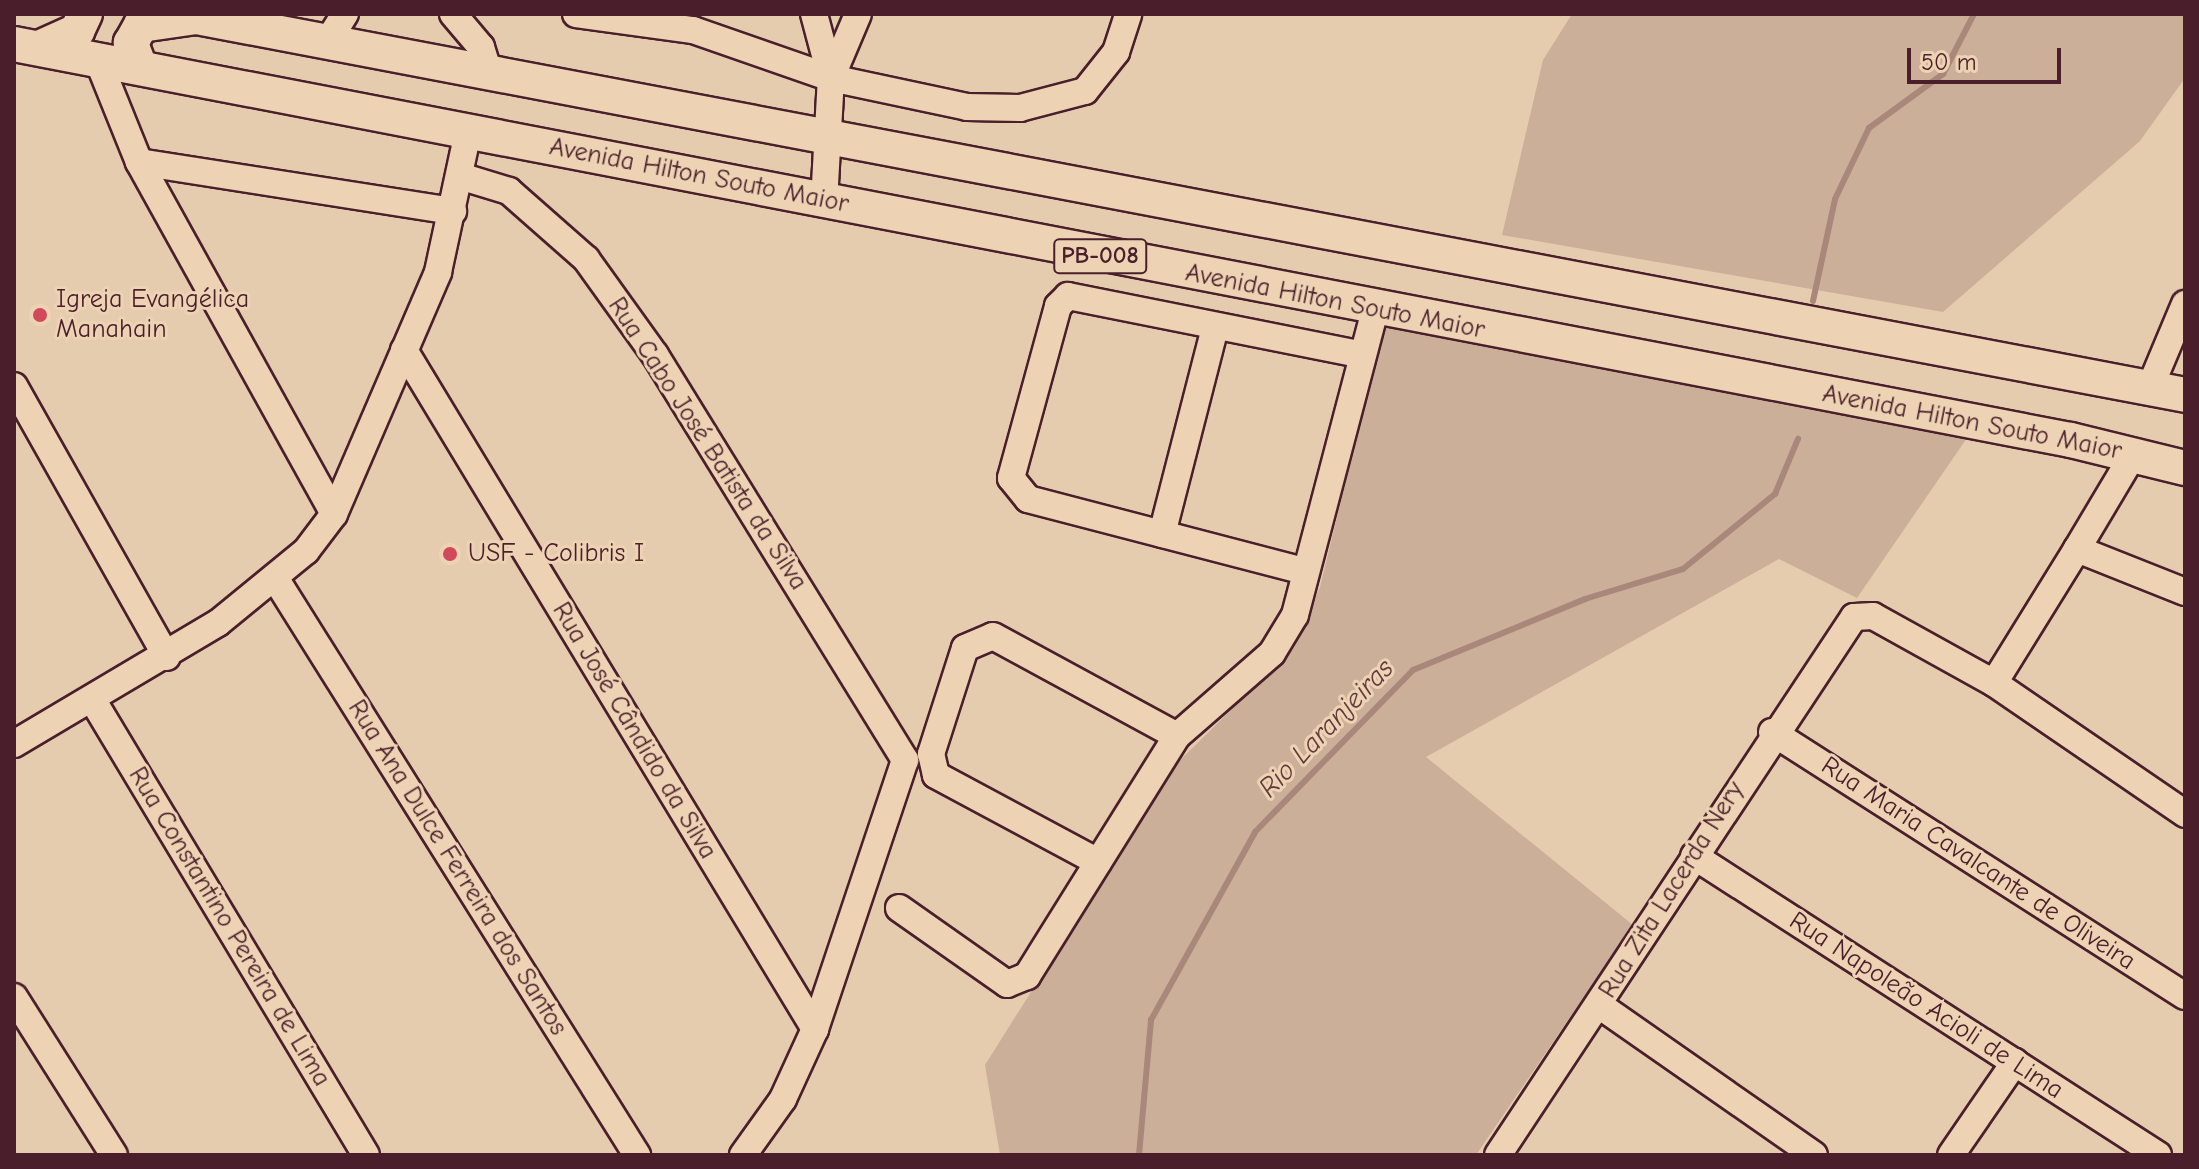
<!DOCTYPE html>
<meta charset="utf-8">
<style>
body{margin:0}
#map{position:relative;width:2199px;height:1169px;overflow:hidden;background:#e6ccaf;font-family:"Comic Neue",sans-serif}
div>[style]{position:absolute}
.green>*{inset:0;background:#ccaf99}
.stream>*{height:6px;margin:-3px;padding:0 3px;transform-origin:3px;border-radius:3px;background:#a9877a}
.roads{filter:drop-shadow(2px 0 #4a1f2b) drop-shadow(-2px 0 #4a1f2b) drop-shadow(0 2px #4a1f2b) drop-shadow(0 -2px #4a1f2b)}
.minor>*{height:26px;margin:-13px;padding:0 13px;transform-origin:13px;border-radius:13px;background:#edd3b4}
.major>*{height:34px;margin:-17px;padding:0 17px;transform-origin:17px;border-radius:17px;background:#edd3b4}
.dots>*{width:22px;height:22px;translate:-50% -50%;box-sizing:border-box;border:4px solid #edd3b4;border-radius:50%}
span{translate:-50% -50%;white-space:nowrap;text-align:center;line-height:1.15;-webkit-text-stroke:6px #edd3b4;paint-order:stroke}
.shield-label span{padding:2px 6px;background:#edd3b4;border:2px solid;border-radius:6px;-webkit-text-stroke-width:0}
.shield-label{font-size:24px;color:#4a1f2b;font-weight:700}
.street-label{font-size:26px;color:#4a1f2b}
.poi-label{font-size:26px;color:#4a1f2b}
.left{translate:0 -50%;text-align:left}
.water-label{font-size:28px;color:#62393f;font-style:italic}
.frame{position:absolute;inset:0;border:16px solid #4a1f2b;pointer-events:none}
.scale{position:absolute;left:1907px;top:48px;width:154px;height:36px;box-sizing:border-box;border:4px solid #4a1f2b;border-top:0;padding-left:10px;font-size:24px;line-height:28px;white-space:nowrap;color:#4a1f2b;-webkit-text-stroke:6px #edd3b4;paint-order:stroke}
</style>
<div id="map">
<div class="green">
<i style="clip-path:polygon(1572px 14px,2185px 14px,2185px 78px,2140px 141px,1943px 312px,1502px 235px,1543px 60px)"></i>
<i style="clip-path:polygon(1385px 321px,1978px 422px,1857px 598px,1779px 559px,1426px 757px,1633px 925px,1476px 1155px,1000px 1155px,985px 1065px,1171px 769px,1294px 648px,1320px 587px)"></i>
</div>
<div class="stream">
<i style="left:1813px;top:301px;width:104px;rotate:-77.8deg"></i>
<i style="left:1835px;top:199px;width:79px;rotate:-64.4deg"></i>
<i style="left:1869px;top:128px;width:92px;rotate:-36.1deg"></i>
<i style="left:1943px;top:74px;width:68px;rotate:-62.7deg"></i>
<i style="left:1139px;top:1155px;width:136px;rotate:-84.9deg"></i>
<i style="left:1151px;top:1020px;width:215px;rotate:-61deg"></i>
<i style="left:1255px;top:832px;width:226px;rotate:-45.7deg"></i>
<i style="left:1413px;top:670px;width:186px;rotate:-22.4deg"></i>
<i style="left:1585px;top:599px;width:102px;rotate:-17deg"></i>
<i style="left:1683px;top:569px;width:119px;rotate:-39.2deg"></i>
<i style="left:1775px;top:494px;width:60px;rotate:-67.3deg"></i>
</div>
<div class="roads">
<div class="minor">
<i style="left:453px;top:14px;width:43px;rotate:49.7deg"></i>
<i style="left:481px;top:47px;width:24px;rotate:73deg"></i>
<i style="left:576px;top:14px;width:118px;rotate:7.8deg"></i>
<i style="left:693px;top:30px;width:146px;rotate:19.2deg"></i>
<i style="left:831px;top:78px;width:139px;rotate:12deg"></i>
<i style="left:967px;top:107px;width:53px;rotate:1.1deg"></i>
<i style="left:1020px;top:108px;width:67px;rotate:-14.7deg"></i>
<i style="left:1085px;top:91px;width:50px;rotate:-51.5deg"></i>
<i style="left:1116px;top:52px;width:40px;rotate:-72deg"></i>
<i style="left:814px;top:14px;width:66px;rotate:75.1deg"></i>
<i style="left:328px;top:41px;width:32px;rotate:-58deg"></i>
<i style="left:97px;top:58px;width:112px;rotate:68deg"></i>
<i style="left:139px;top:162px;width:402px;rotate:61deg"></i>
<i style="left:139px;top:162px;width:318px;rotate:8.9deg"></i>
<i style="left:463px;top:177px;width:48px;rotate:16.9deg"></i>
<i style="left:509px;top:191px;width:103px;rotate:41.4deg"></i>
<i style="left:586px;top:259px;width:118px;rotate:54.3deg"></i>
<i style="left:655px;top:355px;width:476px;rotate:58.3deg"></i>
<i style="left:905px;top:760px;width:284px;rotate:108.5deg"></i>
<i style="left:815px;top:1029px;width:77px;rotate:114.6deg"></i>
<i style="left:783px;top:1099px;width:69px;rotate:125.5deg"></i>
<i style="left:824px;top:202px;width:124px;rotate:-86.8deg"></i>
<i style="left:831px;top:78px;width:69px;rotate:-67.1deg"></i>
<i style="left:404px;top:350px;width:794px;rotate:58.81deg"></i>
<i style="left:2151px;top:385px;width:88px;rotate:-67.2deg"></i>
<i style="left:14px;top:386px;width:311px;rotate:60.6deg"></i>
<i style="left:1162px;top:534px;width:214px;rotate:-75.6deg"></i>
<i style="left:2077px;top:549px;width:109px;rotate:-59.2deg"></i>
<i style="left:1304px;top:571px;width:285px;rotate:-165.4deg"></i>
<i style="left:1028px;top:499px;width:27px;rotate:-129deg"></i>
<i style="left:1011px;top:478px;width:178px;rotate:-74.7deg"></i>
<i style="left:1058px;top:306px;width:14px;rotate:-45deg"></i>
<i style="left:1068px;top:296px;width:300px;rotate:11.3deg"></i>
<i style="left:277px;top:581px;width:678px;rotate:57.9deg"></i>
<i style="left:1994px;top:683px;width:158px;rotate:-58.2deg"></i>
<i style="left:2077px;top:549px;width:116px;rotate:21.7deg"></i>
<i style="left:92px;top:699px;width:532px;rotate:59deg"></i>
<i style="left:1772px;top:732px;width:490px;rotate:32.6deg"></i>
<i style="left:14px;top:744px;width:237px;rotate:-30.7deg"></i>
<i style="left:218px;top:623px;width:114px;rotate:-39.3deg"></i>
<i style="left:306px;top:551px;width:46px;rotate:-52.9deg"></i>
<i style="left:334px;top:514px;width:263px;rotate:-66.7deg"></i>
<i style="left:438px;top:272px;width:143px;rotate:-77.9deg"></i>
<i style="left:1694px;top:856px;width:552px;rotate:32.8deg"></i>
<i style="left:1098px;top:862px;width:184px;rotate:-151.8deg"></i>
<i style="left:936px;top:775px;width:22px;rotate:-103deg"></i>
<i style="left:931px;top:754px;width:111px;rotate:-72.2deg"></i>
<i style="left:965px;top:648px;width:30px;rotate:-23deg"></i>
<i style="left:993px;top:636px;width:209px;rotate:28.5deg"></i>
<i style="left:899px;top:908px;width:132px;rotate:35.1deg"></i>
<i style="left:1007px;top:984px;width:22px;rotate:-22deg"></i>
<i style="left:1027px;top:976px;width:283px;rotate:-58deg"></i>
<i style="left:1177px;top:736px;width:126px;rotate:-41.1deg"></i>
<i style="left:1272px;top:653px;width:44px;rotate:-58.8deg"></i>
<i style="left:1295px;top:615px;width:314px;rotate:-75.3deg"></i>
<i style="left:14px;top:997px;width:187px;rotate:57.7deg"></i>
<i style="left:1599px;top:1005px;width:262px;rotate:34.9deg"></i>
<i style="left:1498px;top:1155px;width:645px;rotate:-56.51deg"></i>
<i style="left:1854px;top:617px;width:19px;rotate:-3deg"></i>
<i style="left:1873px;top:616px;width:138px;rotate:29deg"></i>
<i style="left:1994px;top:683px;width:232px;rotate:34.4deg"></i>
<i style="left:1951px;top:1155px;width:113px;rotate:-55.5deg"></i>
</div>
<div class="major">
<i style="left:181px;top:14px;width:2040px;rotate:10.76deg"></i>
<i style="left:14px;top:44px;width:2095px;rotate:10.9deg"></i>
<i style="left:2071px;top:440px;width:117px;rotate:13.8deg"></i>
<i style="left:39px;top:48px;width:42px;rotate:-24.1deg"></i>
<i style="left:77px;top:31px;width:19px;rotate:-65deg"></i>
<i style="left:140px;top:67px;width:26px;rotate:-111deg"></i>
<i style="left:131px;top:43px;width:21px;rotate:-61deg"></i>
<i style="left:141px;top:25px;width:56px;rotate:-8.3deg"></i>
</div>
</div>
<div class="dots">
<i style="left:40px;top:315px;background:#d1495b"></i>
<i style="left:450px;top:554px;background:#d1495b"></i>
</div>
<div class="shield-label">
<span style="left:1100px;top:256px">PB-008</span>
</div>
<div class="street-label">
<span style="left:699px;top:176px;rotate:11deg">Avenida Hilton Souto Maior</span>
<span style="left:1335px;top:302px;rotate:11deg">Avenida Hilton Souto Maior</span>
<span style="left:1972px;top:423px;rotate:11deg">Avenida Hilton Souto Maior</span>
<span style="left:707px;top:444px;rotate:57deg">Rua Cabo José Batista da Silva</span>
<span style="left:634px;top:731px;rotate:59deg">Rua José Cândido da Silva</span>
<span style="left:1978px;top:864px;rotate:33deg">Rua Maria Cavalcante de Oliveira</span>
<span style="left:457px;top:868px;rotate:58deg">Rua Ana Dulce Ferreira dos Santos</span>
<span style="left:1672px;top:890px;rotate:-58deg">Rua Zita Lacerda Nery</span>
<span style="left:229px;top:927px;rotate:59deg">Rua Constantino Pereira de Lima</span>
<span style="left:1926px;top:1006px;rotate:33deg">Rua Napoleão Acioli de Lima</span>
</div>
<div class="poi-label">
<span class="left" style="left:56px;top:315px">Igreja Evangélica<br>Manahain</span>
<span class="left" style="left:468px;top:554px">USF - Colibris I</span>
</div>
<div class="water-label">
<span style="left:1326px;top:728px;rotate:-46deg">Rio Laranjeiras</span>
</div>
<div class="frame"></div>
<div class="scale">50 m</div>
</div>
